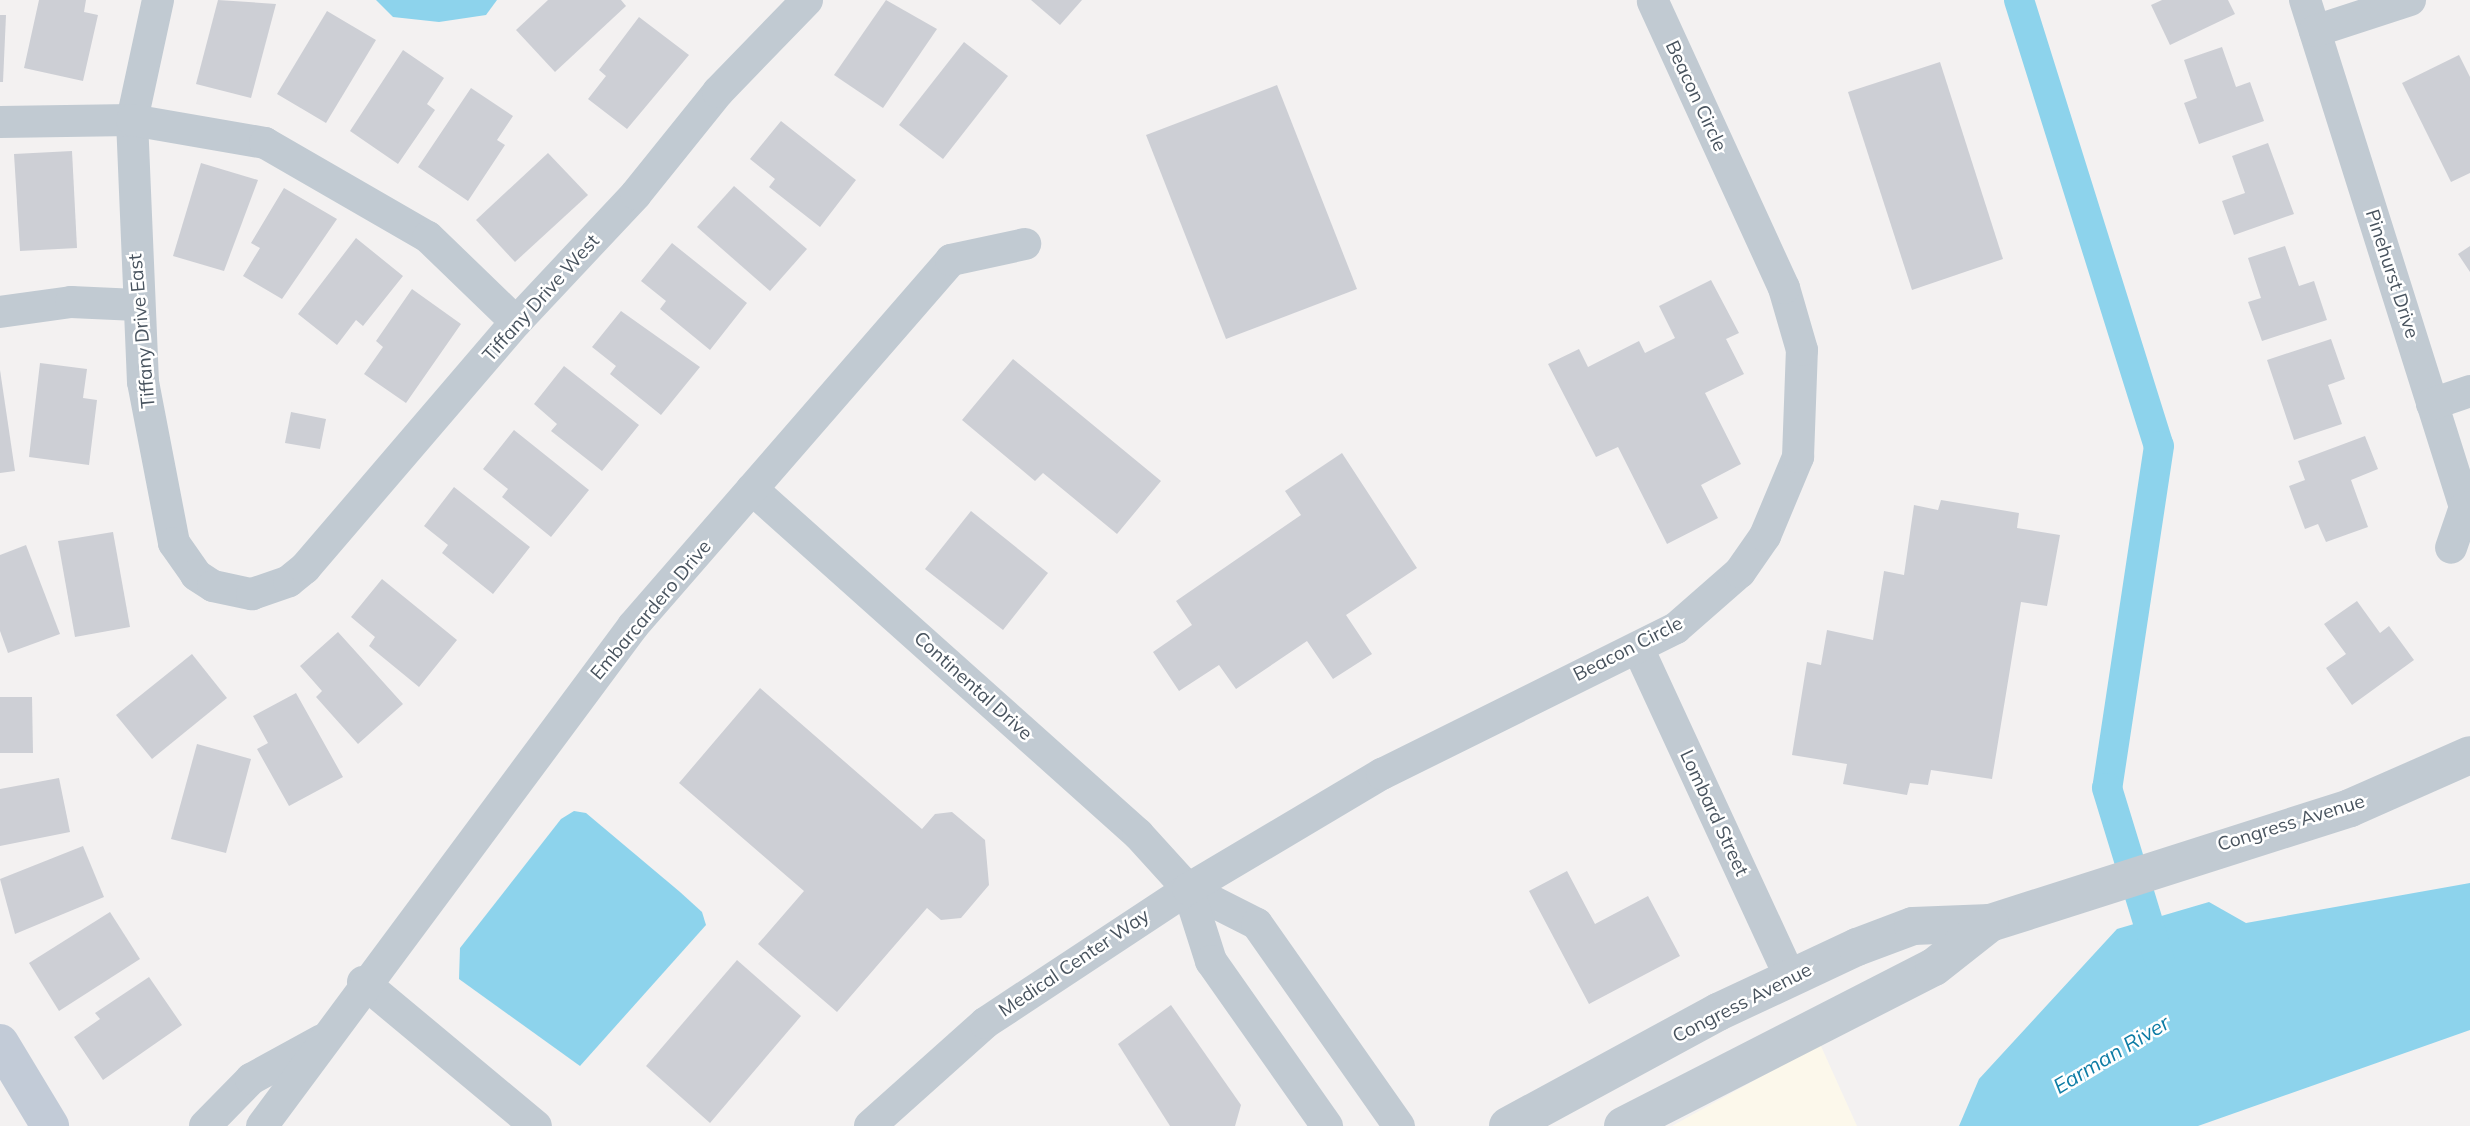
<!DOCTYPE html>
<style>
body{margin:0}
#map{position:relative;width:2470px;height:1126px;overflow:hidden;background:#f3f1f1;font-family:Mulish,sans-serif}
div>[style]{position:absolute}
.commercial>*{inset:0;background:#fcf8eb}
.water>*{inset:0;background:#8dd3ec}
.canal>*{height:30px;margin:-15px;padding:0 15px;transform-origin:15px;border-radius:15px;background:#8dd3ec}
.building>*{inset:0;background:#cdcfd5}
.minor>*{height:32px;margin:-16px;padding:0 16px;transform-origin:16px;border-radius:16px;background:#c1cad2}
.tertiary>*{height:38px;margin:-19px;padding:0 19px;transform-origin:19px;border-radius:19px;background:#c1cad2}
.secondary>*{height:38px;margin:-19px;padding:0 19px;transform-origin:19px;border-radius:19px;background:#c2cbd7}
span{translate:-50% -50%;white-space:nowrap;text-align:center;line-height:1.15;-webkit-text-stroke:5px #fff;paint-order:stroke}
.street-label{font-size:19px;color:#48535e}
.water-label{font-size:21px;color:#0d7ca5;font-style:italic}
</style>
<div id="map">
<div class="commercial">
<i style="clip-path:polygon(1820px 1044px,1857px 1126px,1672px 1126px)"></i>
</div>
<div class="water">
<i style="clip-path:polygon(376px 0,497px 0,486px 15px,439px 22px,393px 17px)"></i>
<i style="clip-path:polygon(574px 811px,586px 813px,680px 892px,702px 912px,706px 925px,580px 1066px,459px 979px,460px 948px,561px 819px)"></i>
<i style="clip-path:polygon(2470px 883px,2470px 1030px,2198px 1126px,1959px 1126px,1979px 1079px,2117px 929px,2209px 902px,2246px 923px)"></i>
</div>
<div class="canal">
<i style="left:2019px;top:0;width:467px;rotate:72.6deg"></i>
<i style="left:2159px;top:446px;width:346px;rotate:98.6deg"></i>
<i style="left:2107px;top:788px;width:178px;rotate:73deg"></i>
</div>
<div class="building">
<i style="clip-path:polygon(39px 0,86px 0,84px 12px,98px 15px,83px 81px,24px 68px)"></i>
<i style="clip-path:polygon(218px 0,276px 4px,251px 98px,196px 84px)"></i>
<i style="clip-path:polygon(548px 0,621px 0,626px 6px,555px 72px,516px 30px)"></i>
<i style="clip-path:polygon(886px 0,937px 29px,883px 108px,834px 75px)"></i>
<i style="clip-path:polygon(1031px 0,1082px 0,1060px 25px)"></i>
<i style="clip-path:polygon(2162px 0,2228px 0,2235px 14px,2170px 45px,2151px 5px)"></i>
<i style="clip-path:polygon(327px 11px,376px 40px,326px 123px,277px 94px)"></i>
<i style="clip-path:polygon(0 15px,6px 15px,3px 82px,0 82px)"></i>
<i style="clip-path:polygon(639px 17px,689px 55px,627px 129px,588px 99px,606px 76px,599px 70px)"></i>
<i style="clip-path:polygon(964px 42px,1008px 76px,943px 159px,899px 125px)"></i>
<i style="clip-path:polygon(2222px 47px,2236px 87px,2250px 82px,2264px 121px,2199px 144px,2184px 103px,2197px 98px,2184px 60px)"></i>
<i style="clip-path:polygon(403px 50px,444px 78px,427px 104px,435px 110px,398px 164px,350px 131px)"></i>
<i style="clip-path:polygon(2459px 55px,2470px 77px,2470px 173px,2451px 182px,2402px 83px)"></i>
<i style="clip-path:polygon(1940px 62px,2003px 259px,1912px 290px,1848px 92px)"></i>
<i style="clip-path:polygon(1277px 85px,1357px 289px,1226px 339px,1146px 135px)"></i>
<i style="clip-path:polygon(471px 88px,513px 116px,497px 140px,505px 145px,468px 201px,418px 167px)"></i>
<i style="clip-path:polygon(781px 121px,856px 180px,820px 227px,769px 187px,775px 179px,750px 159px)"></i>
<i style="clip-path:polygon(2268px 143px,2294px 214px,2234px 235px,2222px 201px,2245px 193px,2232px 156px)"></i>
<i style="clip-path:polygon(72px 151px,77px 248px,20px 251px,14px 154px)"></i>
<i style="clip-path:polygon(548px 153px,588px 195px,515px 262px,476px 220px)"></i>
<i style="clip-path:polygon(201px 163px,258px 180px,224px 271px,173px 256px)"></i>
<i style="clip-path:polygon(734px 186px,807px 249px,770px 291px,697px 227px)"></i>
<i style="clip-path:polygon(284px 188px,337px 219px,282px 299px,243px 276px,260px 248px,251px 243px)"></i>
<i style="clip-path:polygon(356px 238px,403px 276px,363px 326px,356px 320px,337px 345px,298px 314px)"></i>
<i style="clip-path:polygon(672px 243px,747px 303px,710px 350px,660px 309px,666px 301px,641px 281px)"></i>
<i style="clip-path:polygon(2285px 246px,2299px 286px,2314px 281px,2327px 320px,2262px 341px,2248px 302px,2261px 298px,2248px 258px)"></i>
<i style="clip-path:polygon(2470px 246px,2470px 272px,2458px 254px)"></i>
<i style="clip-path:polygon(1711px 280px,1739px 333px,1726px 339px,1744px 374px,1705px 393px,1741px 464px,1701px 485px,1718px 518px,1667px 544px,1618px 447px,1596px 457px,1548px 364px,1579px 349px,1588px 367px,1639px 341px,1645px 353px,1675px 338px,1659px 306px)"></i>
<i style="clip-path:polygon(412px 289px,461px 324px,406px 403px,364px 374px,383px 347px,376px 341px)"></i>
<i style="clip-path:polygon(621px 311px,700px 367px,661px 415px,610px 374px,616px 366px,592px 347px)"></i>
<i style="clip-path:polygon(2331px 339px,2345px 379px,2328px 385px,2342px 424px,2294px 440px,2267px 360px)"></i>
<i style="clip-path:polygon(1013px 359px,1161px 481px,1117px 534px,1043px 473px,1035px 481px,962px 420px)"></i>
<i style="clip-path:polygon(40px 363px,87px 369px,83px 398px,97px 400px,89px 465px,29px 457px)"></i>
<i style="clip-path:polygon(564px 366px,639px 425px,602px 471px,551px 431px,557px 424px,534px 404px)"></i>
<i style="clip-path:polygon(0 370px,15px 471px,0 473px)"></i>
<i style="clip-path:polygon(291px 412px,326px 419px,320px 449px,285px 443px)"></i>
<i style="clip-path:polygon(514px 430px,589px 490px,551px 537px,502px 497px,508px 489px,483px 469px)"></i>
<i style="clip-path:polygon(2365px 436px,2378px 469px,2351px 480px,2368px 527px,2326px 542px,2318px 524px,2305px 529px,2289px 486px,2305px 480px,2298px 461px)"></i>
<i style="clip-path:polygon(1342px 453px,1417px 568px,1346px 615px,1372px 654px,1333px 679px,1307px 641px,1236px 689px,1219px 665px,1179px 691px,1153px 652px,1192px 625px,1176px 601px,1301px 515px,1285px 491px)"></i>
<i style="clip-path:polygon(454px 487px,530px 547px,493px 594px,442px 553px,448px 545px,424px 526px)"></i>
<i style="clip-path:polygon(1941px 500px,2019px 513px,2017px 528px,2060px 535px,2047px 606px,2021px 602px,1992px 779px,1931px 770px,1928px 785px,1910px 783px,1907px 795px,1843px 784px,1847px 764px,1792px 755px,1807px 662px,1821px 665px,1827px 630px,1873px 640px,1884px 571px,1904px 575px,1914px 505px,1938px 510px)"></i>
<i style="clip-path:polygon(971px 511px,1048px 573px,1003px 630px,925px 569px)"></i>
<i style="clip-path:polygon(113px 532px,130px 627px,75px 637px,58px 541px)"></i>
<i style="clip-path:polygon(26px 545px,60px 634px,8px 653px,0 631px,0 555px)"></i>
<i style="clip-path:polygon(382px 579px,457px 640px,419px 687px,369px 646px,375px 637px,351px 617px)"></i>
<i style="clip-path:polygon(2357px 601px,2380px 633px,2389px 626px,2414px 660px,2352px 705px,2326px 668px,2346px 654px,2324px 624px)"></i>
<i style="clip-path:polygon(338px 632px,403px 704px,358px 744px,316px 697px,322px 691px,300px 666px)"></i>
<i style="clip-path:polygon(192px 654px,227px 698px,152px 759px,116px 715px)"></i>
<i style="clip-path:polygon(760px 688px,922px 829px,935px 814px,952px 812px,985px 840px,989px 885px,961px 918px,941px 920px,927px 908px,837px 1012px,758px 944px,804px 891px,679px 783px)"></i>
<i style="clip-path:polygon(296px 693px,343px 777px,289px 806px,257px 749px,268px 743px,253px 716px)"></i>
<i style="clip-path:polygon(0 697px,32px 697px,33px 753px,0 753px)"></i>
<i style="clip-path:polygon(197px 744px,251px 759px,226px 853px,171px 839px)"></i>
<i style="clip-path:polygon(59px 778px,70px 832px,0 846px,0 789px)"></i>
<i style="clip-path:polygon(83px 846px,104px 897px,15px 934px,0 879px)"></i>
<i style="clip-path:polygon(1567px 871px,1595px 924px,1648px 896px,1680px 956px,1589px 1004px,1529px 891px)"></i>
<i style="clip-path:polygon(110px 912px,140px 959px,59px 1011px,29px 963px)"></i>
<i style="clip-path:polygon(737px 960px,801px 1016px,710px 1123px,646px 1066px)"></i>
<i style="clip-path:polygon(149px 977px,182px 1025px,103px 1080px,74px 1037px,100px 1019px,95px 1013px)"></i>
<i style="clip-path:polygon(1171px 1005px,1241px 1105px,1235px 1126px,1170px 1126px,1118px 1044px)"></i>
</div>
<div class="minor">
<i style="left:158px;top:0;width:123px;rotate:102.2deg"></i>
<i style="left:132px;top:120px;width:262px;rotate:87.6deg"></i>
<i style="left:143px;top:382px;width:164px;rotate:79.1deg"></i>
<i style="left:174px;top:543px;width:39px;rotate:55deg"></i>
<i style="left:196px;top:575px;width:20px;rotate:33deg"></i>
<i style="left:213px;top:586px;width:40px;rotate:12deg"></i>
<i style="left:252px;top:594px;width:39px;rotate:-19deg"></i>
<i style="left:289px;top:581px;width:21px;rotate:-39deg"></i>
<i style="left:305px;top:568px;width:324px;rotate:-49.4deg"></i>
<i style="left:516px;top:322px;width:175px;rotate:-46.8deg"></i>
<i style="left:636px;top:194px;width:131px;rotate:-51.2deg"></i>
<i style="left:718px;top:92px;width:128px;rotate:-45.9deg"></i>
<i style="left:2305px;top:0;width:532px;rotate:72.49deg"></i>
<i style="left:2465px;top:507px;width:43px;rotate:108.9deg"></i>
<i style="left:2315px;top:31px;width:100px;rotate:-18.1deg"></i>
<i style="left:0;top:122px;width:132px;rotate:-0.9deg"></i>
<i style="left:132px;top:120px;width:135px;rotate:9.8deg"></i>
<i style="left:265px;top:143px;width:188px;rotate:30deg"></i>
<i style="left:428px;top:237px;width:122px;rotate:44deg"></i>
<i style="left:0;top:312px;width:72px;rotate:-8deg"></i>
<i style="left:71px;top:302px;width:66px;rotate:2.6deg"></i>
<i style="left:2432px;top:404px;width:40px;rotate:-18.9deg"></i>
<i style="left:752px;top:489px;width:518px;rotate:41.79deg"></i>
<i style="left:1138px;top:834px;width:74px;rotate:47.7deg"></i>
<i style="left:1188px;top:889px;width:77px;rotate:26.9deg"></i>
<i style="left:1257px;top:924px;width:247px;rotate:54.9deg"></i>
<i style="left:1638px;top:648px;width:362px;rotate:65.2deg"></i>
<i style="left:1188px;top:889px;width:76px;rotate:72.3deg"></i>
<i style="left:1211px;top:961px;width:202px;rotate:54.9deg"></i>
<i style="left:363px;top:982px;width:225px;rotate:39.8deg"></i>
<i style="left:205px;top:1126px;width:66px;rotate:-45.6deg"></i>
<i style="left:251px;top:1079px;width:81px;rotate:-28.8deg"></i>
<i style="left:262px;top:1126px;width:623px;rotate:-53.42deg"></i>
<i style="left:633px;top:626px;width:485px;rotate:-49deg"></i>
<i style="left:951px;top:260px;width:76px;rotate:-12.2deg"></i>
<i style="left:870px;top:1126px;width:154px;rotate:-41.8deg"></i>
<i style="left:985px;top:1023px;width:243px;rotate:-33.4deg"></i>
<i style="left:1188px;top:889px;width:226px;rotate:-30.7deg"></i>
<i style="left:1382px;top:774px;width:328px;rotate:-26.4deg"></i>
<i style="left:1676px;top:628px;width:85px;rotate:-41.2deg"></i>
<i style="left:1740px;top:572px;width:44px;rotate:-55.2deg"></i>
<i style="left:1765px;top:536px;width:86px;rotate:-67.3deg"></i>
<i style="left:1798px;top:457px;width:107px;rotate:-87.9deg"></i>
<i style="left:1802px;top:350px;width:65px;rotate:-106.2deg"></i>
<i style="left:1784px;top:288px;width:315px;rotate:-114.6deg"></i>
</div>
<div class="tertiary">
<i style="left:1508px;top:1126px;width:239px;rotate:-28.5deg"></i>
<i style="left:1718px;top:1012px;width:153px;rotate:-25.1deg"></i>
<i style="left:1857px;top:947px;width:60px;rotate:-20.6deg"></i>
<i style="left:1913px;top:926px;width:77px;rotate:-2.2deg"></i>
<i style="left:1990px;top:923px;width:378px;rotate:-17.7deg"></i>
<i style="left:2350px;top:808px;width:131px;rotate:-23.8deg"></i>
<i style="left:1623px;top:1126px;width:349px;rotate:-27.1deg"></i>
<i style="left:1934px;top:967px;width:71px;rotate:-38.2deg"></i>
</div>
<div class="secondary">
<i style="left:0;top:1043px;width:97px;rotate:58.9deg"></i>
</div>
<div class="street-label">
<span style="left:1696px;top:96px;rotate:65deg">Beacon Circle</span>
<span style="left:2392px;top:274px;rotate:72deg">Pinehurst Drive</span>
<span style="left:541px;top:298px;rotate:-48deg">Tiffany Drive West</span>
<span style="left:142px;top:331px;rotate:-95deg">Tiffany Drive East</span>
<span style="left:651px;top:610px;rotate:-50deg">Embarcardero Drive</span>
<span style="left:1628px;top:649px;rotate:-27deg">Beacon Circle</span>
<span style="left:973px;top:686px;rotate:42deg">Continental Drive</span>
<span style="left:1714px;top:813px;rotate:65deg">Lombard Street</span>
<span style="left:2291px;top:823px;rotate:-17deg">Congress Avenue</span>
<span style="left:1074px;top:963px;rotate:-34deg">Medical Center Way</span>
<span style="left:1742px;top:1003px;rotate:-27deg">Congress Avenue</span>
</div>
<div class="water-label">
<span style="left:2111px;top:1054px;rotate:-31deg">Earman River</span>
</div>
</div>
